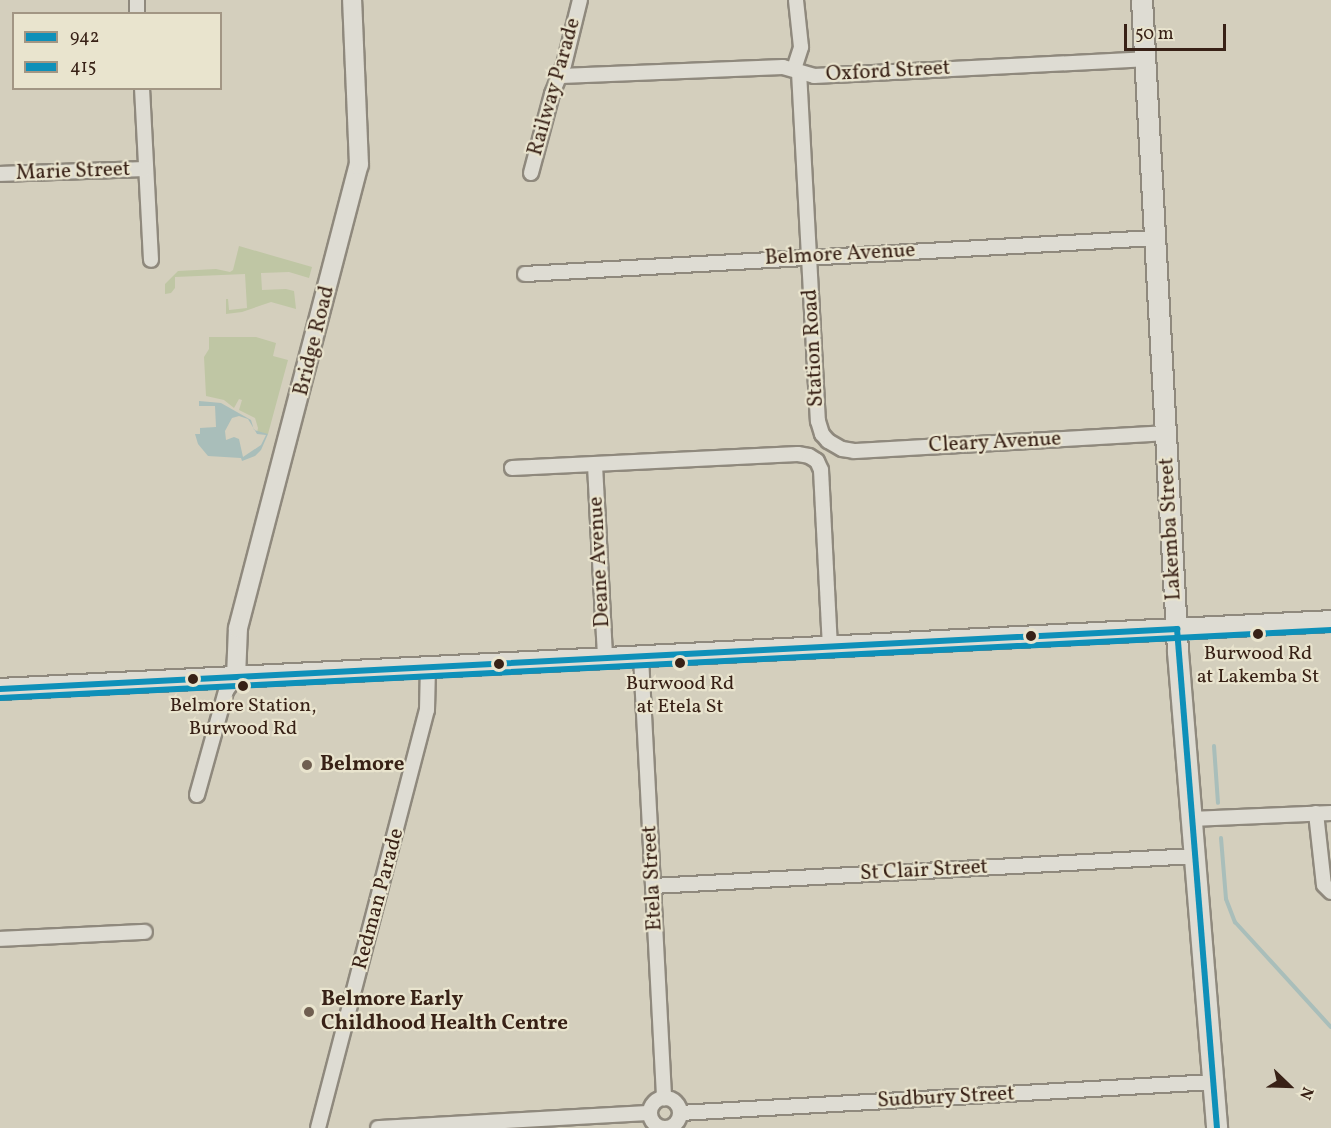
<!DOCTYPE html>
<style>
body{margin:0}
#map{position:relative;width:1331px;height:1128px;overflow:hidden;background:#d4cfbd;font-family:Vollkorn,serif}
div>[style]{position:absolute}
.green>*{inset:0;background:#bfc6a4}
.water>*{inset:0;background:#a9beba}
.stream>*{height:4px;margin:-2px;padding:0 2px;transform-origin:2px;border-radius:2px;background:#a9beba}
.roads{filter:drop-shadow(2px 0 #8f897d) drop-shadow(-2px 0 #8f897d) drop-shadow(0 2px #8f897d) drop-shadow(0 -2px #8f897d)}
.minor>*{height:14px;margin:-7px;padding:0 7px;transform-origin:7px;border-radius:7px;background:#dedcd3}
.minor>.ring{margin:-7px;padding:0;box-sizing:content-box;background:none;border:14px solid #dedcd3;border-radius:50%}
.tertiary>*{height:18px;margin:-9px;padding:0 9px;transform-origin:9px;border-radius:9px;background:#dedcd3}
.secondary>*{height:20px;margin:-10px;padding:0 10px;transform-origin:10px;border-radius:10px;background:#dedcd3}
.bus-1>*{height:6px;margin:-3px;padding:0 3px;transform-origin:3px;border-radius:3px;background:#0e90b9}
.bus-2>*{height:6px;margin:-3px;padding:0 3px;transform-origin:3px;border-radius:3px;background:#0e90b9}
.dots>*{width:16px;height:16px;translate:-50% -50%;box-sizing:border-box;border:3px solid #e9e4ce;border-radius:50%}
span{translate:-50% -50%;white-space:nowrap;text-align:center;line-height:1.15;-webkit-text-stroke:4.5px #e9e4ce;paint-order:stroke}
.bus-label{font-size:20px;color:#382116}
.street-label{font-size:21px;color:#382116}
.poi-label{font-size:21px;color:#382116;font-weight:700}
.left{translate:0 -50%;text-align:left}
.legend{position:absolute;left:12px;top:12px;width:210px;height:78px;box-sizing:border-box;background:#e9e4ce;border:2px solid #a29684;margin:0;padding:8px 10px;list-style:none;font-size:18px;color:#382116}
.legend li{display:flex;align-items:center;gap:12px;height:30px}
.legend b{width:30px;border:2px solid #a29684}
.north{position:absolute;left:1259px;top:1056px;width:60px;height:60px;-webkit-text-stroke:4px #e9e4ce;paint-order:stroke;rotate:113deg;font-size:16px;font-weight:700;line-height:24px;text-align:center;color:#382116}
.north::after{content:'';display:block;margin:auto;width:21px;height:27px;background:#382116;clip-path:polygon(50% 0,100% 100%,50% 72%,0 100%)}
.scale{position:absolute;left:1124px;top:24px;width:102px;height:27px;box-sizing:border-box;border:3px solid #382116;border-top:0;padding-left:8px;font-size:18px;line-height:21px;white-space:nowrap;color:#382116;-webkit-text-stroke:4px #e9e4ce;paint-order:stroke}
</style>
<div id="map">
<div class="green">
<i style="clip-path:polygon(239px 246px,312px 267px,309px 278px,289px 272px,261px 273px,262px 290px,286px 289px,294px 291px,296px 309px,271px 302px,242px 312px,226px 314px,226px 299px,228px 299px,229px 310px,247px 308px,245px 274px,175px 277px,175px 288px,171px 293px,165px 294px,165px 284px,178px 271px,216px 269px,230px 272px,233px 270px)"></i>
<i style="clip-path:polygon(209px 337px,256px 337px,276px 343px,273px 356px,288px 360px,268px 434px,257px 433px,258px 428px,255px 418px,239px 410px,242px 400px,239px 399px,234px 408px,224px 400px,206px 396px,204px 357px,209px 349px)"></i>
</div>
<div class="water">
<i style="clip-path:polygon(evenodd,199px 401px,221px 403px,251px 420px,254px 430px,268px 434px,261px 450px,255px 456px,242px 461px,241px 458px,208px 456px,198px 444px,195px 434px,200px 434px,200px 428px,216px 427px,215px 406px,199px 406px,199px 401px,239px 416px,248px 419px,257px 434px,266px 435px,261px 445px,243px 457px,239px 439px,234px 437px,226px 440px,225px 431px,232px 418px,239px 416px)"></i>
</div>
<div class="stream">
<i style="left:1214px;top:746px;width:57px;rotate:86deg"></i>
<i style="left:1221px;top:838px;width:61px;rotate:85.3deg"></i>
<i style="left:1226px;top:899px;width:25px;rotate:69deg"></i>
<i style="left:1235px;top:922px;width:142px;rotate:47.6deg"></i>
</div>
<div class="roads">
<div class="minor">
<i style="left:137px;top:0;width:14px;rotate:90deg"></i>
<i style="left:794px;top:69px;width:23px;rotate:-72deg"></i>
<i style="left:801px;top:47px;width:47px;rotate:-96.1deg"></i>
<i style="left:799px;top:72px;width:350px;rotate:86.9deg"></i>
<i style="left:818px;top:421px;width:14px;rotate:73deg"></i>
<i style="left:822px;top:434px;width:9px;rotate:49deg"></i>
<i style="left:828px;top:441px;width:16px;rotate:30deg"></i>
<i style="left:842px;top:449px;width:12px;rotate:9deg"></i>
<i style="left:854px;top:451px;width:312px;rotate:-3.3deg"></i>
<i style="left:561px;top:76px;width:222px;rotate:-2.3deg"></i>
<i style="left:783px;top:67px;width:32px;rotate:16deg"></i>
<i style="left:814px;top:76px;width:331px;rotate:-2.9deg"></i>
<i style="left:142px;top:88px;width:172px;rotate:87deg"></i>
<i style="left:531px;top:173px;width:82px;rotate:-75.1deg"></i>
<i style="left:552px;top:94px;width:31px;rotate:-68deg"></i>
<i style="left:564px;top:65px;width:67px;rotate:-76.2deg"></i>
<i style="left:0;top:174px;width:146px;rotate:-2deg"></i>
<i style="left:525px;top:274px;width:631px;rotate:-3.27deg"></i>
<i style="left:595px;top:465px;width:194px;rotate:87deg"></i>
<i style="left:512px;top:468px;width:286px;rotate:-2.8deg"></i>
<i style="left:798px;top:454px;width:11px;rotate:10deg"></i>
<i style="left:809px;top:456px;width:9px;rotate:32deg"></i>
<i style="left:817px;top:461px;width:10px;rotate:66deg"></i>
<i style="left:821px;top:470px;width:177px;rotate:87.1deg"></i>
<i style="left:641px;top:657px;width:442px;rotate:87deg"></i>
<i style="left:197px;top:795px;width:108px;rotate:-74.4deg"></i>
<i style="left:226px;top:691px;width:17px;rotate:-54deg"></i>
<i style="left:1316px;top:813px;width:72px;rotate:83.7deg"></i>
<i style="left:1324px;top:885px;width:10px;rotate:45deg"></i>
<i style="left:1191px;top:819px;width:140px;rotate:-2.5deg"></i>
<i style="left:653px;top:886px;width:543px;rotate:-3.17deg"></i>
<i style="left:0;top:939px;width:145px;rotate:-2.8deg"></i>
<i class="ring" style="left:650px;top:1098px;width:16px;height:16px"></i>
<i style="left:680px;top:1113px;width:534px;rotate:-3.33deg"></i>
<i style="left:318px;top:1128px;width:432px;rotate:-75.4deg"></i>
<i style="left:427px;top:710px;width:43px;rotate:-88.7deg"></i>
<i style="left:378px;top:1128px;width:272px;rotate:-3.2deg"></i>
</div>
<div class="tertiary">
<i style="left:236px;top:677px;width:49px;rotate:-87.7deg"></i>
<i style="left:238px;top:628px;width:479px;rotate:-75.4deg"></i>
<i style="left:359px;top:165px;width:165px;rotate:-92.4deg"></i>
</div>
<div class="secondary">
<i style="left:1142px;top:0;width:653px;rotate:86.84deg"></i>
<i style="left:1178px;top:652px;width:478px;rotate:85.3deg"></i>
<i style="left:0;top:689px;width:1333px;rotate:-2.92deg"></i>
</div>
</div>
<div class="bus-1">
<i style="left:1177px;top:629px;width:501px;rotate:85.42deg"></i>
<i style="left:0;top:689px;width:1179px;rotate:-2.92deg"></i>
</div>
<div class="bus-2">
<i style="left:0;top:698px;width:1333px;rotate:-2.92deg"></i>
</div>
<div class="dots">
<i style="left:1258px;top:634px;background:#382116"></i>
<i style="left:1031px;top:636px;background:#382116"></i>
<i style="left:680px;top:663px;background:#382116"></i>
<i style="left:499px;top:664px;background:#382116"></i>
<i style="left:193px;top:679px;background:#382116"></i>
<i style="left:243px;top:686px;background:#382116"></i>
<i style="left:307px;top:765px;background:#6f5e50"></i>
<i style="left:309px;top:1012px;background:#6f5e50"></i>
</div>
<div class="bus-label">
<span style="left:1258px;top:666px">Burwood Rd<br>at Lakemba St</span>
<span style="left:680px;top:696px">Burwood Rd<br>at Etela St</span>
<span style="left:243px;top:718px">Belmore Station,<br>Burwood Rd</span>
</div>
<div class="street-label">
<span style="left:888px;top:72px;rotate:-3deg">Oxford Street</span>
<span style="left:555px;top:87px;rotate:-74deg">Railway Parade</span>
<span style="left:73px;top:172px;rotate:-2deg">Marie Street</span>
<span style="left:840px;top:255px;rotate:-3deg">Belmore Avenue</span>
<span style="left:315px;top:341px;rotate:-76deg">Bridge Road</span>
<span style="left:814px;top:348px;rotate:-93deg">Station Road</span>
<span style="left:995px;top:443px;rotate:-3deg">Cleary Avenue</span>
<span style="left:1171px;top:529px;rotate:-93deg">Lakemba Street</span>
<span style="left:600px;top:562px;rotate:-93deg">Deane Avenue</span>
<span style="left:924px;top:871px;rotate:-3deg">St Clair Street</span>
<span style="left:653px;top:878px;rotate:-93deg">Etela Street</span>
<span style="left:379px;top:899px;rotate:-75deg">Redman Parade</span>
<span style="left:946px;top:1098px;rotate:-3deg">Sudbury Street</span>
</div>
<div class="poi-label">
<span class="left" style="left:320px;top:765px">Belmore</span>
<span class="left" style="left:321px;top:1012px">Belmore Early<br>Childhood Health Centre</span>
</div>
<ul class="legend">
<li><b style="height:8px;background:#0e90b9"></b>942</li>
<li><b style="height:8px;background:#0e90b9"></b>415</li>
</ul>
<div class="north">N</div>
<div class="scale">50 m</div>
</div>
